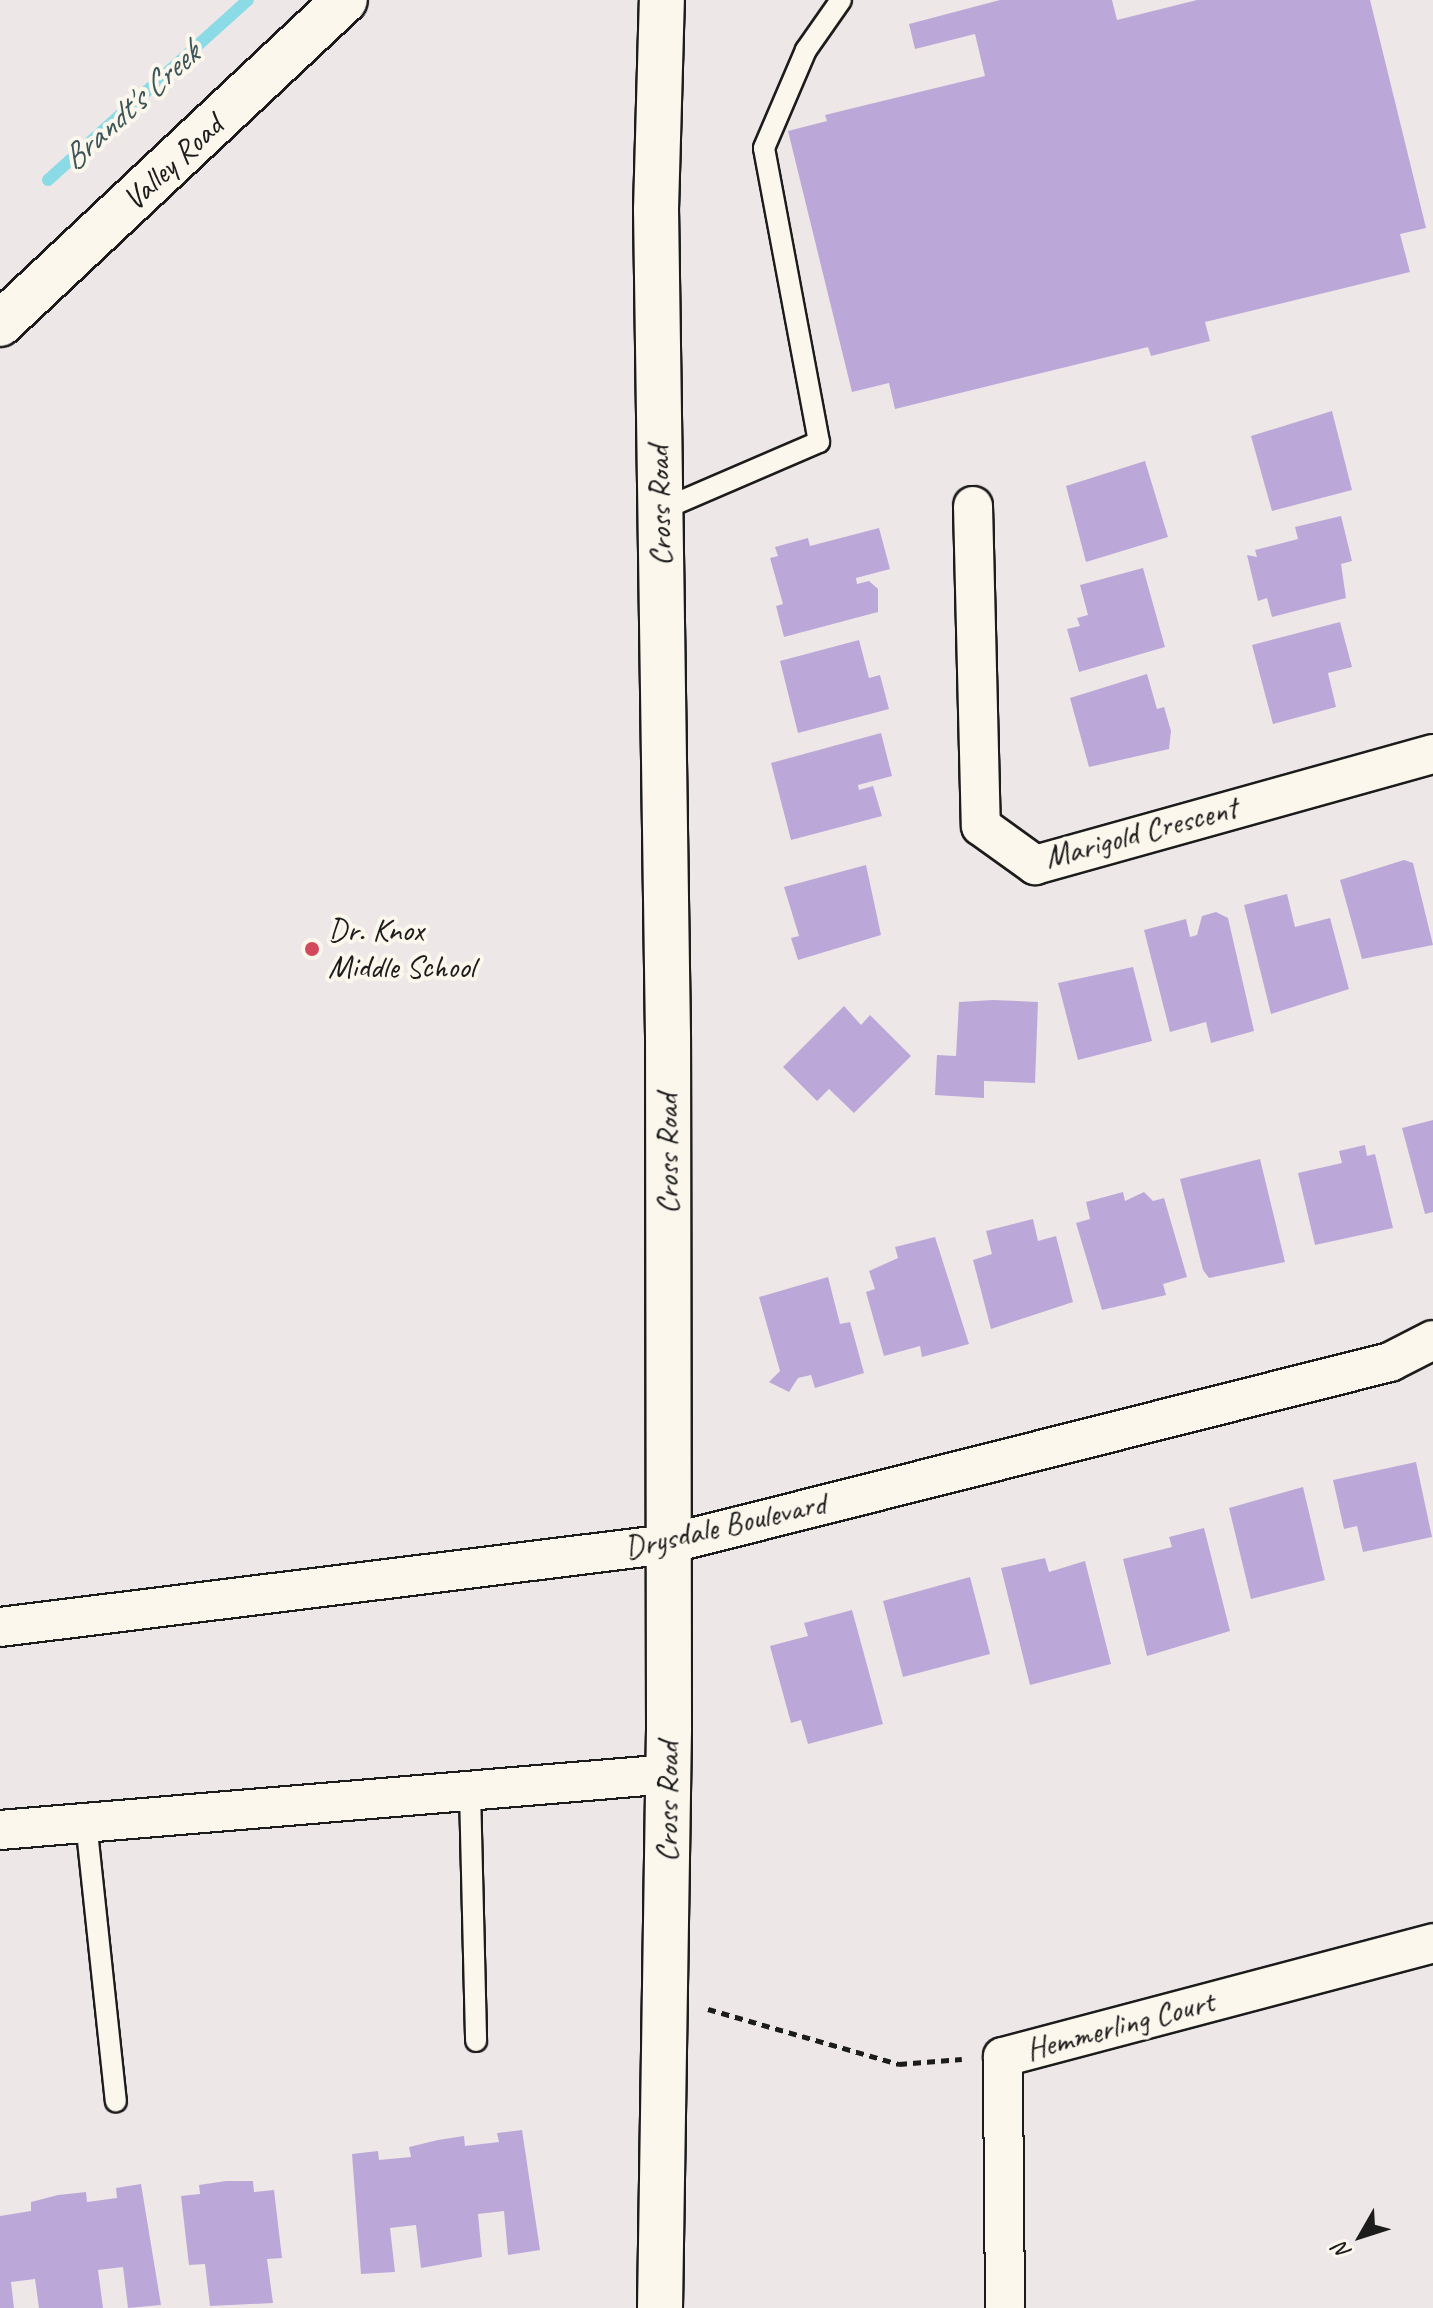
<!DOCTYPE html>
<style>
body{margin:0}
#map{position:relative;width:1433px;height:2308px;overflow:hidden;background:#eee7e8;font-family:Caveat,sans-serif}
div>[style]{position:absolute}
.stream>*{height:12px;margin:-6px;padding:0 6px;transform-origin:6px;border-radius:6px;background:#8bdbe6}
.building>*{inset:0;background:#bca8d8}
.path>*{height:5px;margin-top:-2.5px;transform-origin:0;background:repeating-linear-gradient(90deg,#1c1c1c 0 8px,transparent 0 14px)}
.roads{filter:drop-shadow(2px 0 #1c1c1c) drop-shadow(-2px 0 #1c1c1c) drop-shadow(0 2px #1c1c1c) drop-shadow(0 -2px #1c1c1c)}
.service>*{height:20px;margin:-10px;padding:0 10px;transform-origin:10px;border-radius:10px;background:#fbf7ec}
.minor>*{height:38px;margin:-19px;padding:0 19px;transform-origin:19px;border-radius:19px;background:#fbf7ec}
.tertiary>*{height:44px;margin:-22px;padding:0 22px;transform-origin:22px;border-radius:22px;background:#fbf7ec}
.dots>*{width:22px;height:22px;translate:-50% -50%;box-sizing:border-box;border:4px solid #fbf7ec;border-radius:50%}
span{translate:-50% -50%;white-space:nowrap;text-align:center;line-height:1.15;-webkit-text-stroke:8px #fbf7ec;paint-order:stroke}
.street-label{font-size:32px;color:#1c1c1c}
.poi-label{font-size:32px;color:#1c1c1c}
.left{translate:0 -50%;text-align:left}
.water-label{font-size:34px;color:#3d5559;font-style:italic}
.north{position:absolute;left:1321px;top:2196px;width:80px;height:80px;-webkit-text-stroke:6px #fbf7ec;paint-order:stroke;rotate:231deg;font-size:22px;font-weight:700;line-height:32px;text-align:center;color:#1c1c1c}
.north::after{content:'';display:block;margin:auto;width:28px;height:36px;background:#1c1c1c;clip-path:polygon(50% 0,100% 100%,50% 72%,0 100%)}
</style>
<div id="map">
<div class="stream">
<i style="left:48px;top:180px;width:269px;rotate:-42deg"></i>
</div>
<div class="building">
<i style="clip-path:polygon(1000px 0,1112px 0,1117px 20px,1197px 0,1370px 0,1426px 228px,1400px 234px,1410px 272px,1205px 322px,1210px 341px,1151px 356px,1148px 347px,895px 409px,889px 383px,852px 392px,788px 131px,827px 121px,825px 115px,985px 76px,975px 34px,915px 49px,909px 24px)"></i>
<i style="clip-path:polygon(1332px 411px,1352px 490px,1272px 511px,1251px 436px)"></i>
<i style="clip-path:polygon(1145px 461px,1168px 537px,1086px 562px,1066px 486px)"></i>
<i style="clip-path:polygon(1341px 516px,1352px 561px,1341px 564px,1346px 598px,1272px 617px,1267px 598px,1258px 601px,1247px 555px,1257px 557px,1255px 550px,1298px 539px,1295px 527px)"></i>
<i style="clip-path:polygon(879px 528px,890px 569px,856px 578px,857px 584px,869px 581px,878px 589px,878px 612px,784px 637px,776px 606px,783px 604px,770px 558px,778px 556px,775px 547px,808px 538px,810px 546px)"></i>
<i style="clip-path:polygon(1143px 568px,1165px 647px,1079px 672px,1067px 629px,1080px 626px,1077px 618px,1088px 615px,1080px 585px)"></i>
<i style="clip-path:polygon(1340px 622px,1352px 667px,1328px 673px,1336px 707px,1273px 724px,1252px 645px)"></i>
<i style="clip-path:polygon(859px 640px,869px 678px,880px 675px,889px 709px,798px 733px,780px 661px)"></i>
<i style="clip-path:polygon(1147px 674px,1157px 709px,1164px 707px,1171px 731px,1169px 749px,1089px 767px,1070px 698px)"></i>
<i style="clip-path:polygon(881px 733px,892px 776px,858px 785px,859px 790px,873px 786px,882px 816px,791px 840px,771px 763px)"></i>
<i style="clip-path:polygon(1404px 860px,1413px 863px,1433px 945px,1362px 959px,1340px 880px)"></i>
<i style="clip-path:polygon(866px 865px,881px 935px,798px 960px,791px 938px,799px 936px,784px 887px)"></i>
<i style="clip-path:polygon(1287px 894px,1295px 927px,1330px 918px,1349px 989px,1271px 1014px,1244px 905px)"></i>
<i style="clip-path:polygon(1216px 912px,1228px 918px,1254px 1031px,1211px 1043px,1206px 1022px,1170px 1032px,1144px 930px,1186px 919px,1190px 937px,1197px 935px,1202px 916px)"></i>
<i style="clip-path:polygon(1133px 967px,1152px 1041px,1078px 1060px,1058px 983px)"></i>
<i style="clip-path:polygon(993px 1000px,1038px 1002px,1035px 1083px,984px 1081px,984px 1098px,935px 1095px,937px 1055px,956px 1056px,959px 1002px)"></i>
<i style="clip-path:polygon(844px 1006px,861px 1025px,870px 1015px,911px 1056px,854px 1113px,829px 1089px,817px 1101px,783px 1067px)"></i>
<i style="clip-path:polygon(1433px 1120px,1433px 1212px,1425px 1214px,1402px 1128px)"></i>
<i style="clip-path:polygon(1365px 1145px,1367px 1156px,1375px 1154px,1393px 1228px,1315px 1245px,1298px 1173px,1342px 1163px,1339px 1151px)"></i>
<i style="clip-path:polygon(1260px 1159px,1285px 1262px,1209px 1278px,1203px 1270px,1180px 1179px)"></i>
<i style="clip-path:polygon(1123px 1192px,1125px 1201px,1144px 1192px,1153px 1201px,1164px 1198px,1187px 1277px,1163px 1284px,1166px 1295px,1102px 1310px,1076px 1223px,1090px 1219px,1086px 1202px)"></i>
<i style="clip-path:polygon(1033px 1219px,1038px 1241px,1056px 1236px,1073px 1302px,991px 1329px,973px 1260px,992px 1254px,986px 1231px)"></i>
<i style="clip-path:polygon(935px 1237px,969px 1344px,922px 1357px,920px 1346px,884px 1356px,866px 1292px,875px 1289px,869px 1271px,898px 1258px,895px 1247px)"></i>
<i style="clip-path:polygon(828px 1277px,840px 1324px,850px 1322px,864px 1373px,815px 1388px,811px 1375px,798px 1378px,789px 1392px,769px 1382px,780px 1371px,759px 1297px)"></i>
<i style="clip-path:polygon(1416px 1462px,1432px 1537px,1363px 1552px,1357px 1526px,1344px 1529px,1333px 1480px)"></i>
<i style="clip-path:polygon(1303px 1487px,1325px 1580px,1251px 1599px,1229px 1508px)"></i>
<i style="clip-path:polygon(1204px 1528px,1230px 1631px,1147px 1656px,1123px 1559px,1172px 1547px,1169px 1537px)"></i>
<i style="clip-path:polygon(1045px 1558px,1049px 1572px,1085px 1561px,1111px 1664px,1030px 1685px,1001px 1568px)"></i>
<i style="clip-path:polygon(970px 1577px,990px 1654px,903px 1677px,883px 1601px)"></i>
<i style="clip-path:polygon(852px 1610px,883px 1724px,808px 1744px,801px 1720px,791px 1723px,770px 1646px,808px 1636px,804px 1623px)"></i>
<i style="clip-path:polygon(522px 2130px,540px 2250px,508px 2255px,504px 2211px,478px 2214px,482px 2257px,421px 2268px,416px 2225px,390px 2228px,395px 2272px,361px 2274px,352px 2154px,378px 2151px,379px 2160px,411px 2157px,409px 2147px,438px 2140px,464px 2136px,465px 2146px,499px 2142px,497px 2133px)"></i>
<i style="clip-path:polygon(226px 2181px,253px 2181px,254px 2192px,274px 2190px,282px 2258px,267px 2259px,273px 2303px,210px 2306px,205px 2264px,189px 2265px,181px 2196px,200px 2194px,199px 2185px)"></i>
<i style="clip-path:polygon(141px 2184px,161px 2305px,128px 2308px,123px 2267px,98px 2270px,103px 2308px,39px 2308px,35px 2279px,11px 2282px,14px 2308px,0 2308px,0 2216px,31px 2211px,31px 2202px,58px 2195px,86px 2192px,87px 2202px,117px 2198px,116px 2188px)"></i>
</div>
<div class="path">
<i style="left:708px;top:2009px;width:199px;rotate:16.1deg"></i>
<i style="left:899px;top:2064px;width:63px;rotate:-4.5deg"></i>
</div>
<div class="roads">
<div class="service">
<i style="left:661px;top:510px;width:172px;rotate:-23.3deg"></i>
<i style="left:819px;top:442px;width:299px;rotate:-100.6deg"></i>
<i style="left:764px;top:148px;width:107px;rotate:-66.8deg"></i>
<i style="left:806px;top:50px;width:61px;rotate:-55deg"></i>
<i style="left:470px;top:1791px;width:250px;rotate:88.6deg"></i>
<i style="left:86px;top:1822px;width:281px;rotate:83.9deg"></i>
</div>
<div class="minor">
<i style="left:973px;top:506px;width:320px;rotate:88.6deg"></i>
<i style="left:981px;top:826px;width:67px;rotate:35.8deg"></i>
<i style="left:1035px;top:865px;width:413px;rotate:-15.6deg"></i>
<i style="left:0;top:1627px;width:673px;rotate:-7.08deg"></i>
<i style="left:668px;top:1544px;width:745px;rotate:-14.15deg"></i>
<i style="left:1390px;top:1362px;width:48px;rotate:-27.1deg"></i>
<i style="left:0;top:1830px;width:671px;rotate:-4.78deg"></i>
<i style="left:1005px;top:2308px;width:251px;rotate:-90.5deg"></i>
<i style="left:1003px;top:2057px;width:445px;rotate:-14.8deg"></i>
</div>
<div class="tertiary">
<i style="left:0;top:324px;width:473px;rotate:-43.2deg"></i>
<i style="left:660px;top:2308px;width:578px;rotate:-89.11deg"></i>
<i style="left:669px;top:1730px;width:694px;rotate:-90.08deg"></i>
<i style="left:668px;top:1036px;width:826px;rotate:-90.83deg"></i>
<i style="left:656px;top:210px;width:210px;rotate:-88.4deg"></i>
</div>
</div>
<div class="dots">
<i style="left:312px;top:949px;background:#d1495b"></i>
</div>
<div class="street-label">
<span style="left:173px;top:163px;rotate:-43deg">Valley Road</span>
<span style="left:660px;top:506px;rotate:-91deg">Cross Road</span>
<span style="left:1141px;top:833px;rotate:-15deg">Marigold Crescent</span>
<span style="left:668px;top:1154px;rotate:-90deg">Cross Road</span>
<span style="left:725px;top:1526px;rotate:-13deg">Drysdale Boulevard</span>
<span style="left:668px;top:1802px;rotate:-89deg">Cross Road</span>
<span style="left:1120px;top:2026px;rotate:-15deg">Hemmerling Court</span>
</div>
<div class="poi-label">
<span class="left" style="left:328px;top:949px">Dr. Knox<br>Middle School</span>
</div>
<div class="water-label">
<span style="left:130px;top:106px;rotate:-42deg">Brandt's Creek</span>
</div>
<div class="north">N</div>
</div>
